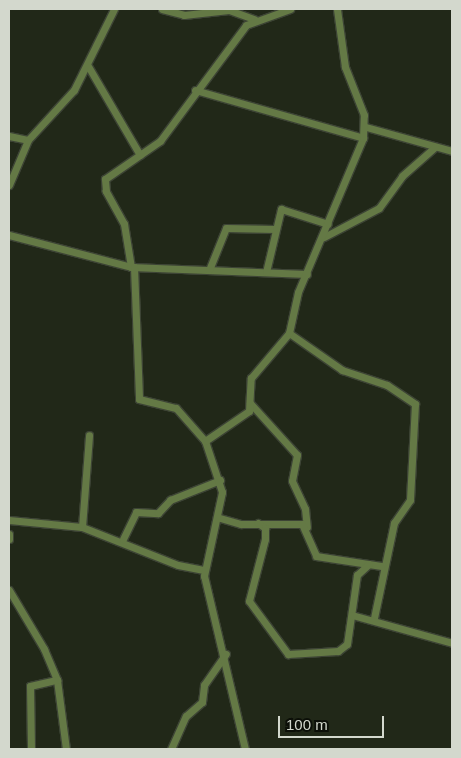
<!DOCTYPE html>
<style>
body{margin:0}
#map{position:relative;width:461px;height:758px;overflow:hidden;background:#212818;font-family:Arial,sans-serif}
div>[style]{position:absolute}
.roads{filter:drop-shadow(1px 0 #3d4435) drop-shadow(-1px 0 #3d4435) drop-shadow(0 1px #3d4435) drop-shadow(0 -1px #3d4435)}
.minor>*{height:7px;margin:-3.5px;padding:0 3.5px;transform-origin:3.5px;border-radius:3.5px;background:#647945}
span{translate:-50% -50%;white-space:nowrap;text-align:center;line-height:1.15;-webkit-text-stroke:4px #0c0f08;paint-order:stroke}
.frame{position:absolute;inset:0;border:10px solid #d3d8cd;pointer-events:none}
.scale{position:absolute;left:278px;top:716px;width:106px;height:22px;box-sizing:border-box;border:2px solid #d3d8cd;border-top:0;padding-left:6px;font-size:15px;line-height:18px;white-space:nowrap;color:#d3d8cd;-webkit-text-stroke:4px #0c0f08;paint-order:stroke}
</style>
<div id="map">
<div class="roads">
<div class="minor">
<i style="left:162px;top:9px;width:23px;rotate:15deg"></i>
<i style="left:184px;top:15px;width:45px;rotate:-6.3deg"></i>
<i style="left:229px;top:10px;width:27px;rotate:20deg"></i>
<i style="left:88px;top:66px;width:103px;rotate:59.7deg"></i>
<i style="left:195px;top:90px;width:175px;rotate:15.9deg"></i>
<i style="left:366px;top:127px;width:89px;rotate:15.6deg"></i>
<i style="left:9px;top:136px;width:19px;rotate:12deg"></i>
<i style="left:9px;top:185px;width:49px;rotate:-67.1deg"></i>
<i style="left:28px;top:140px;width:68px;rotate:-47.4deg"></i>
<i style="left:74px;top:90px;width:90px;rotate:-63.7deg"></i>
<i style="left:9px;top:235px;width:126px;rotate:14.7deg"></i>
<i style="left:131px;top:267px;width:176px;rotate:2.3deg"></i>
<i style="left:324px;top:237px;width:62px;rotate:-27.8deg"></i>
<i style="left:379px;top:208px;width:39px;rotate:-54deg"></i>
<i style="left:402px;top:176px;width:44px;rotate:-41.3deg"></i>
<i style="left:131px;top:267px;width:44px;rotate:-99.2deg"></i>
<i style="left:124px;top:224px;width:38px;rotate:-119deg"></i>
<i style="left:106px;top:191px;width:12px;rotate:-95deg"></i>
<i style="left:105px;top:179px;width:67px;rotate:-34.6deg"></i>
<i style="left:160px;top:141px;width:144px;rotate:-53.4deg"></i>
<i style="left:246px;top:25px;width:47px;rotate:-20deg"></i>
<i style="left:134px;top:267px;width:132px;rotate:87.8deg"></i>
<i style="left:139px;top:399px;width:38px;rotate:14deg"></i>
<i style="left:176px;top:408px;width:44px;rotate:48.7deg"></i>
<i style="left:209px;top:270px;width:45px;rotate:-68deg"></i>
<i style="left:226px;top:228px;width:49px;rotate:1.2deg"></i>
<i style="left:266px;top:272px;width:65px;rotate:-76.6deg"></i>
<i style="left:281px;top:209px;width:49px;rotate:17.7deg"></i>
<i style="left:289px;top:333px;width:65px;rotate:34.9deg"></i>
<i style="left:342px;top:370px;width:47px;rotate:18.4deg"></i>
<i style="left:387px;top:385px;width:34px;rotate:34deg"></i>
<i style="left:415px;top:404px;width:96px;rotate:93deg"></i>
<i style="left:410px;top:500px;width:28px;rotate:125deg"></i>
<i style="left:394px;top:523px;width:97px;rotate:101.9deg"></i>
<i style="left:250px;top:403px;width:70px;rotate:47.9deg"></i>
<i style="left:297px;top:455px;width:26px;rotate:101deg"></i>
<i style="left:292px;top:481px;width:31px;rotate:65deg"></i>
<i style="left:305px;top:509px;width:18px;rotate:84deg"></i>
<i style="left:220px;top:518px;width:22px;rotate:16deg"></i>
<i style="left:241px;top:524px;width:61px"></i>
<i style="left:302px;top:524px;width:35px;rotate:66deg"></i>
<i style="left:316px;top:556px;width:66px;rotate:8.7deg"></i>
<i style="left:9px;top:520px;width:73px;rotate:5.5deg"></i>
<i style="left:82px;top:527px;width:103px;rotate:21.6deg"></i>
<i style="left:178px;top:565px;width:26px;rotate:11deg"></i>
<i style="left:258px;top:523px;width:9px;rotate:36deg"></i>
<i style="left:265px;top:528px;width:11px;rotate:90deg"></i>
<i style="left:265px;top:539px;width:64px;rotate:104.5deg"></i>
<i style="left:249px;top:601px;width:66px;rotate:53.7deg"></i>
<i style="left:288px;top:654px;width:50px;rotate:-3.4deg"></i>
<i style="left:338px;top:651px;width:11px;rotate:-38deg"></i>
<i style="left:347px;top:644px;width:70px;rotate:-81.8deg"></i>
<i style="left:357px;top:575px;width:16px;rotate:-43deg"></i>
<i style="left:82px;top:527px;width:92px;rotate:-85.6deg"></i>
<i style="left:9px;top:534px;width:5px;rotate:90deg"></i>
<i style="left:123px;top:539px;width:30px;rotate:-64deg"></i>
<i style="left:136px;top:512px;width:22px;rotate:3deg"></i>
<i style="left:158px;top:513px;width:18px;rotate:-47deg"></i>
<i style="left:170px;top:500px;width:54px;rotate:-21.8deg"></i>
<i style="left:9px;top:590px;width:69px;rotate:59.3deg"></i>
<i style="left:44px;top:649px;width:34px;rotate:67deg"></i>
<i style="left:57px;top:680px;width:70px;rotate:82.6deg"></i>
<i style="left:352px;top:615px;width:104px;rotate:15.6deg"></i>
<i style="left:31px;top:749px;width:63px;rotate:-90.9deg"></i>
<i style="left:30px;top:686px;width:28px;rotate:-13deg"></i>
<i style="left:171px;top:749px;width:36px;rotate:-66deg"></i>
<i style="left:186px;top:716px;width:21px;rotate:-41deg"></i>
<i style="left:202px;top:702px;width:17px;rotate:-83deg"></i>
<i style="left:204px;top:685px;width:38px;rotate:-55deg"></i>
<i style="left:245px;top:749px;width:178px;rotate:-103.3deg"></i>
<i style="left:204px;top:576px;width:86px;rotate:-77.9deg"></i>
<i style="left:222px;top:492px;width:54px;rotate:-108.4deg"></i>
<i style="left:205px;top:441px;width:53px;rotate:-34.3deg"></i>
<i style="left:249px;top:411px;width:33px;rotate:-87deg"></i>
<i style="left:251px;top:378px;width:59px;rotate:-49.8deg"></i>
<i style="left:289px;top:333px;width:42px;rotate:-77.6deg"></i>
<i style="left:298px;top:292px;width:167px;rotate:-67.1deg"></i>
<i style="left:363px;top:138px;width:23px;rotate:-88deg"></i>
<i style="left:364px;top:115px;width:52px;rotate:-111.6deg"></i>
<i style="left:345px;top:67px;width:59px;rotate:-97.9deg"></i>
</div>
</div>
<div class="frame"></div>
<div class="scale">100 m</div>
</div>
